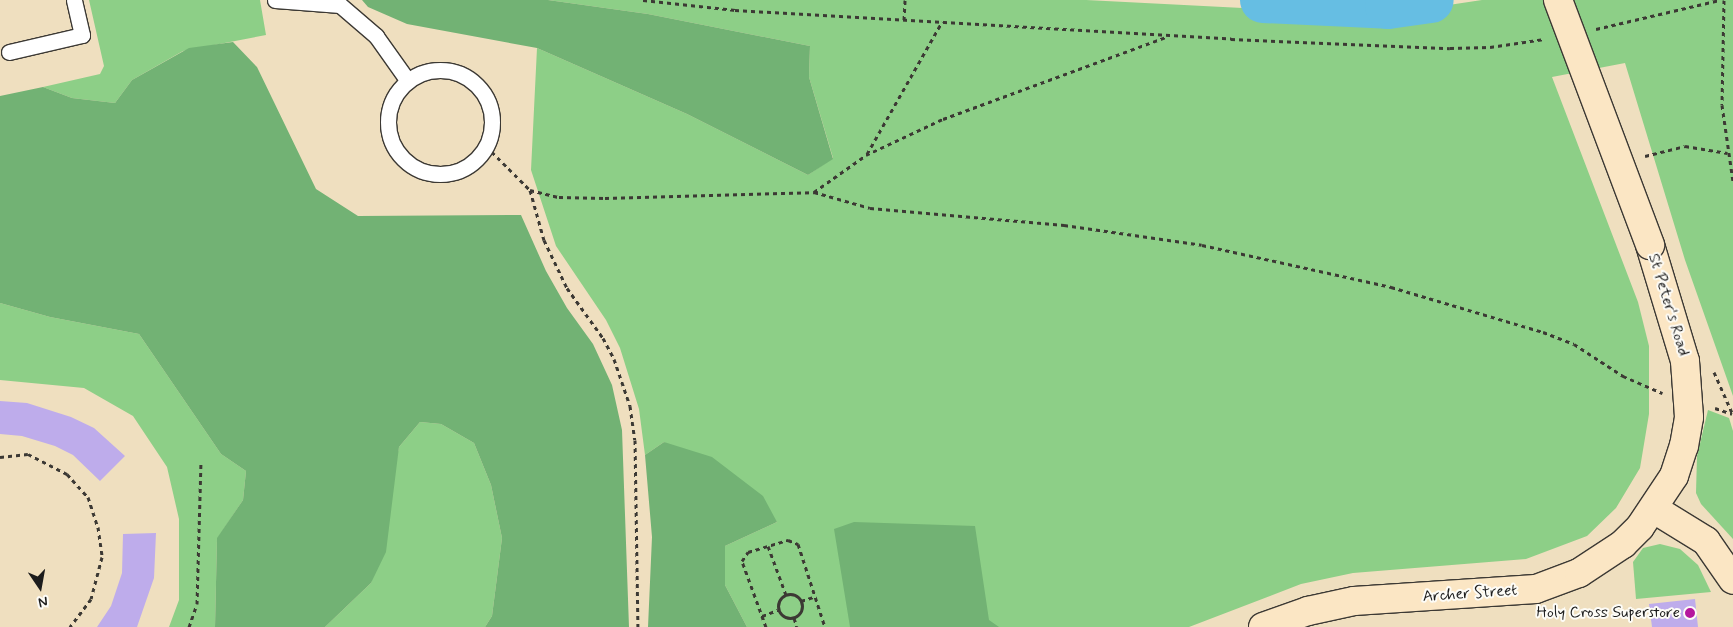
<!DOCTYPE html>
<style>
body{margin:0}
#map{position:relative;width:1733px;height:627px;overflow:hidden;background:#efdfbf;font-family:Mynerve,sans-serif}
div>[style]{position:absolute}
.green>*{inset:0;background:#8dcf87}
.forest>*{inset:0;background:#72b274}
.river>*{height:46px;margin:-23px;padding:0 23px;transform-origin:23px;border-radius:23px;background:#66bee3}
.building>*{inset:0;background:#beaceb}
.path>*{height:3px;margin-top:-1.5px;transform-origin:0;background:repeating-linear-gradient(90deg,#3c3934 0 4px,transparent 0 8px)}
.path>.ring{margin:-1.5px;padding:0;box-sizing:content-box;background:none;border:3px solid #3c3934;border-radius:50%}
.roads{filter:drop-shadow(1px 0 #3c3934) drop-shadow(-1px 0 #3c3934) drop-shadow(0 1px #3c3934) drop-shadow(0 -1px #3c3934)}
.lane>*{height:15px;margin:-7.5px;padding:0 7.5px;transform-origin:7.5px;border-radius:7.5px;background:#fff}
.lane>.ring{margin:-7.5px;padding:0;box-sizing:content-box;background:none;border:15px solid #fff;border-radius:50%}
.secondary>*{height:28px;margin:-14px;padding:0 14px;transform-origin:14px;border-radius:14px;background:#fbe6c4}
.bridges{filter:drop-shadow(1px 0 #3c3934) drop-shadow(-1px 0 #3c3934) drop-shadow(0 1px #3c3934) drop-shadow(0 -1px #3c3934)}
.secondary-bridge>*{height:28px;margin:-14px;padding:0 14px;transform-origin:14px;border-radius:14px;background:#fbe6c4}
.dots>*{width:14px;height:14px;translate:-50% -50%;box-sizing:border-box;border:2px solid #fdfcf7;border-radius:50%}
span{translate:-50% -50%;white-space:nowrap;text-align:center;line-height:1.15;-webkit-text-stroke:4px #fdfcf7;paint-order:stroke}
.street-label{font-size:16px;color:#1c1c1c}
.poi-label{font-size:16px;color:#1c1c1c}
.right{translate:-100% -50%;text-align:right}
.north{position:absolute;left:15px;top:562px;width:50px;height:50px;-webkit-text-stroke:4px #fdfcf7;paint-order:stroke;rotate:168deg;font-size:14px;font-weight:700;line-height:20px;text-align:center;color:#1c1c1c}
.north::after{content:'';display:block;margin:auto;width:18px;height:22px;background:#1c1c1c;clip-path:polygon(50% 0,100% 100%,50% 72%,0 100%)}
</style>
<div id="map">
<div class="green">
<i style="clip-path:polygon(89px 0,260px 0,266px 35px,183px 51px,132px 80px,115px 103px,72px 98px,43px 87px,100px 74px,104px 66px)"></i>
<i style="clip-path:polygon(548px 0,1086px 0,1382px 15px,1482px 0,1733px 0,1733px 396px,1685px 260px,1625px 63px,1552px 77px,1638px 302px,1649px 346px,1649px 414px,1640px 468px,1616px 508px,1587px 536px,1526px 559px,1353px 573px,1301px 584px,1189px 627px,747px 627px,725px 585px,725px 546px,777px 522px,664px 442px,645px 455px,639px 409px,620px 348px,606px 320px,556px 246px,531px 170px,537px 48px,687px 114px,808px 175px,833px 158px,809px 77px,810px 46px,648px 14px)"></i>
<i style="clip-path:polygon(0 303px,50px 317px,139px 334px,221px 454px,246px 471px,243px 500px,217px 539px,215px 627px,169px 627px,179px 600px,179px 519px,167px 467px,133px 416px,84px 388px,0 380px)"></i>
<i style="clip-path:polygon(1708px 410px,1729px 418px,1733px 431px,1733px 539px,1701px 504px,1696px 493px,1697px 456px)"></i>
<i style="clip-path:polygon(420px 422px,441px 424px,474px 443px,491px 485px,502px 538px,492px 616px,485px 627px,325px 627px,371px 583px,399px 447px)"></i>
<i style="clip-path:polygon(1660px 544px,1680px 549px,1698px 565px,1711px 592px,1636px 599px,1633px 562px,1643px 548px)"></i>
</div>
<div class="forest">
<i style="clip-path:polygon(362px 0,548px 0,648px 14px,810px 46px,809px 77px,833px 159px,808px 175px,687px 114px,537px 48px,407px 24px,368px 7px)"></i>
<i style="clip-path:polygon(233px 42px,257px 67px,316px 189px,358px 216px,521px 215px,546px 271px,567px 308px,593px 344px,612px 385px,622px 430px,629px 627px,485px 627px,492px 616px,502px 538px,491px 485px,474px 443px,441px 424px,420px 422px,399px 447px,386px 552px,371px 583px,325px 627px,215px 627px,217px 538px,243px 500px,246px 471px,221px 454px,139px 334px,50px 317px,0 303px,0 96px,43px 87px,72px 98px,115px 103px,132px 80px,189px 48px)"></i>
<i style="clip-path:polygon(664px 442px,712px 457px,763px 496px,777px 522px,725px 546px,725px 585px,747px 627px,648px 627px,652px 537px,645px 455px)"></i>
<i style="clip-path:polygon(854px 522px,975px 526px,989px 620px,999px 627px,850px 627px,834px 529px)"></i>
</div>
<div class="river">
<i style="left:1263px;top:0;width:125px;rotate:2.7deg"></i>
<i style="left:1388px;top:6px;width:43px;rotate:-7.9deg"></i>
</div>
<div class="building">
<i style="clip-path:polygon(0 401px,27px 403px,71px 417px,94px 428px,125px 456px,100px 481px,73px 455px,55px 446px,22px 436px,0 434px)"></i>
<i style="clip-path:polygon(156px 533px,154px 578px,137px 627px,97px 627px,111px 606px,122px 573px,123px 534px)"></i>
<i style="clip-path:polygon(1695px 599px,1698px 627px,1652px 627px,1649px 604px)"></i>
</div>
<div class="path">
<i style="left:643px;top:0;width:93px;rotate:6.2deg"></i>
<i style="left:735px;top:10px;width:497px;rotate:3.3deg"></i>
<i style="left:1231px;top:39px;width:219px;rotate:2.4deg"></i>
<i style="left:1450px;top:48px;width:40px;rotate:-1.4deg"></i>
<i style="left:1490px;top:47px;width:55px;rotate:-8.4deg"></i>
<i style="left:1724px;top:0;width:105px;rotate:91.1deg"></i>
<i style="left:1722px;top:105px;width:77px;rotate:81.8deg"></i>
<i style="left:904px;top:20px;width:20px;rotate:-87deg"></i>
<i style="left:1596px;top:29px;width:127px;rotate:-13.2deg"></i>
<i style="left:486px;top:146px;width:62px;rotate:45deg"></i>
<i style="left:530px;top:190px;width:52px;rotate:74.4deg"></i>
<i style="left:544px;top:240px;width:53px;rotate:64.4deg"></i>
<i style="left:567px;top:288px;width:62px;rotate:54.2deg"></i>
<i style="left:603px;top:338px;width:24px;rotate:62deg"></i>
<i style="left:614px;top:359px;width:50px;rotate:71.2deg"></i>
<i style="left:630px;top:406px;width:34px;rotate:82deg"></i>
<i style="left:635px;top:440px;width:187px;rotate:89.1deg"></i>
<i style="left:867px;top:154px;width:152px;rotate:-60.4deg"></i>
<i style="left:1645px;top:156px;width:41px;rotate:-14deg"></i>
<i style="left:1685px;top:146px;width:43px;rotate:9.5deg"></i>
<i style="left:530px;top:190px;width:30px;rotate:14deg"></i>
<i style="left:559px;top:197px;width:46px;rotate:1.2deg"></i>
<i style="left:605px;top:198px;width:209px;rotate:-1.6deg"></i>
<i style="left:814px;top:192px;width:58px;rotate:15.9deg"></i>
<i style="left:870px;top:208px;width:195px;rotate:5deg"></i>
<i style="left:1064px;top:225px;width:139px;rotate:8.2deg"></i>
<i style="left:1202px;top:245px;width:194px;rotate:12.5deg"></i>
<i style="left:1391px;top:287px;width:159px;rotate:16.5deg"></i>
<i style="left:1543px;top:332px;width:33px;rotate:21deg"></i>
<i style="left:1574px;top:344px;width:59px;rotate:33.1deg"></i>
<i style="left:1623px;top:376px;width:43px;rotate:23.6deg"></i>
<i style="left:814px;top:192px;width:64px;rotate:-35.4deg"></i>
<i style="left:866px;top:155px;width:85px;rotate:-25.1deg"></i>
<i style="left:943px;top:119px;width:238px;rotate:-20.2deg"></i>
<i style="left:1714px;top:372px;width:47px;rotate:66.2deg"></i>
<i style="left:1715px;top:408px;width:18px;rotate:19deg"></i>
<i style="left:0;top:457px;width:28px;rotate:-6deg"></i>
<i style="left:28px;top:454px;width:44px;rotate:27.1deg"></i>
<i style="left:67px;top:474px;width:31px;rotate:48deg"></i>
<i style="left:88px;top:497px;width:32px;rotate:72deg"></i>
<i style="left:98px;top:527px;width:30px;rotate:82deg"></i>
<i style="left:102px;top:557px;width:43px;rotate:104.7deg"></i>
<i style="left:91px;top:599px;width:35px;rotate:127deg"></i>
<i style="left:768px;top:546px;width:52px;rotate:69.8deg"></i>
<i class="ring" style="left:778px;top:594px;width:21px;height:21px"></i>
<i style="left:801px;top:601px;width:16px;rotate:-18deg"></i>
<i style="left:762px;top:616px;width:17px;rotate:-21deg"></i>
<i style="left:794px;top:618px;width:9px;rotate:72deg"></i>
<i style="left:189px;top:627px;width:24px;rotate:-71deg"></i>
<i style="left:197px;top:604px;width:141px;rotate:-88.4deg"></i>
<i style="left:766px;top:627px;width:70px;rotate:-110deg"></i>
<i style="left:742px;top:561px;width:11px;rotate:-56deg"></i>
<i style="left:748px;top:552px;width:42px;rotate:-16.7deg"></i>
<i style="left:788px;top:540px;width:11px;rotate:22deg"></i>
<i style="left:798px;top:544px;width:87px;rotate:72deg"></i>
</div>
<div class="roads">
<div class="lane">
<i style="left:275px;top:0;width:65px;rotate:4.4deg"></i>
<i style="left:340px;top:5px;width:48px;rotate:40.7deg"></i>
<i style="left:376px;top:36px;width:55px;rotate:54.6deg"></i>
<i style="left:9px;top:52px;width:75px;rotate:-13.1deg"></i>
<i style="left:82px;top:35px;width:36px;rotate:-103deg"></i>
<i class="ring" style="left:388px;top:70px;width:89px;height:89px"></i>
</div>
<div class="secondary">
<i style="left:1654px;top:509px;width:61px;rotate:31.6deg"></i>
<i style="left:1706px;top:541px;width:47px;rotate:55.3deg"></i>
<i style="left:1263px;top:627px;width:48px;rotate:-19.6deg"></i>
<i style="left:1308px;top:611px;width:47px;rotate:-12.3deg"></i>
<i style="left:1354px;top:601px;width:182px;rotate:-3.8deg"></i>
<i style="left:1536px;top:589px;width:46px;rotate:-20.4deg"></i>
<i style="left:1579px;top:573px;width:53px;rotate:-33.4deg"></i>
<i style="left:1623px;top:544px;width:24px;rotate:-45deg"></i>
<i style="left:1640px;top:527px;width:61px;rotate:-56.3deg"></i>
<i style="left:1674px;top:476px;width:32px;rotate:-72deg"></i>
<i style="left:1684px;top:446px;width:29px;rotate:-80deg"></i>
<i style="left:1689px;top:417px;width:56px;rotate:-94.1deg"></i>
<i style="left:1685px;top:361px;width:121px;rotate:-106.8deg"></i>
</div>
</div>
<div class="bridges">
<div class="secondary-bridge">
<i style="left:1558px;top:0;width:262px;rotate:69.4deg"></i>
</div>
</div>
<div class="dots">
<i style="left:1690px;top:613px;background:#b5179e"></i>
</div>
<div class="street-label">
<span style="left:1668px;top:305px;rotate:73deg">St Peter's Road</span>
<span style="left:1470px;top:594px;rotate:-4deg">Archer Street</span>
</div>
<div class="poi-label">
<span class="right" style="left:1680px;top:613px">Holy Cross Superstore</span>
</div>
<div class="north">N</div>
</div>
